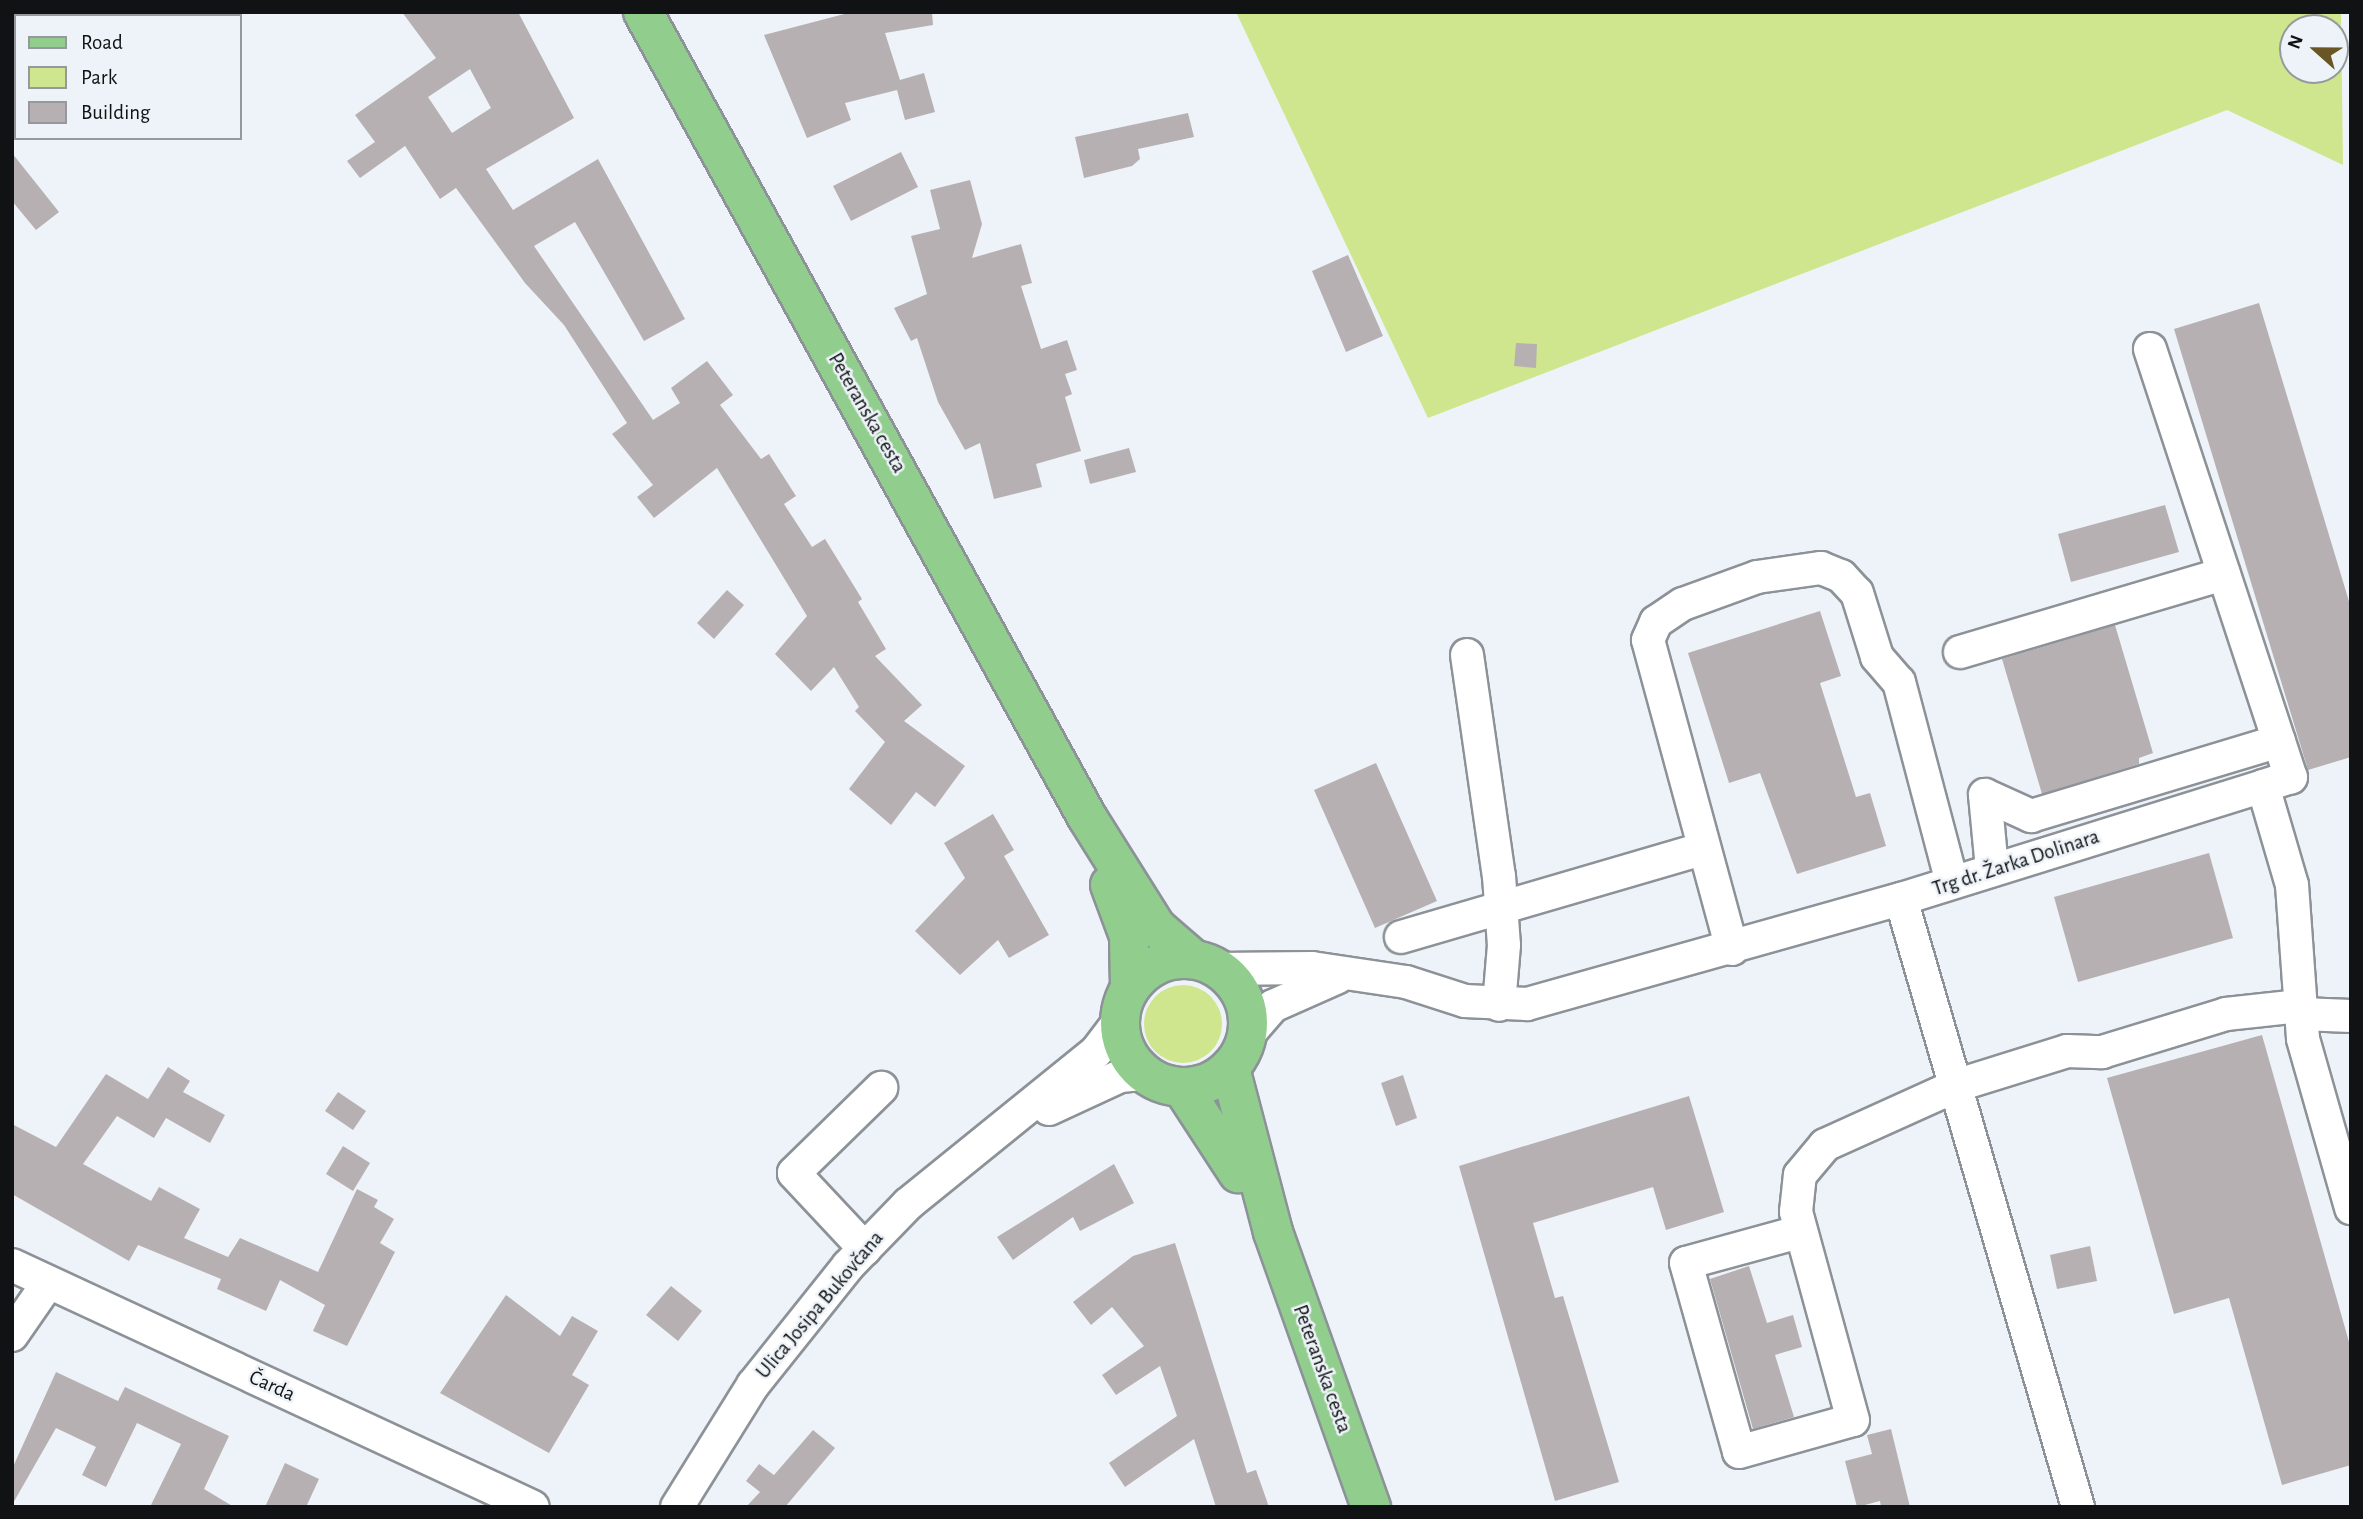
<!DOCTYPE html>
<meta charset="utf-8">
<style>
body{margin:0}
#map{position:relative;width:2363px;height:1519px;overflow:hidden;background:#edf3f8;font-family:"Alegreya Sans",sans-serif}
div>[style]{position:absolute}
.green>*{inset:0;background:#d0e68e}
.round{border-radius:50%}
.building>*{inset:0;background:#b7b0b2}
.roads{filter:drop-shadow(2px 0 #8c9297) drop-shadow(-2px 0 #8c9297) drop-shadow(0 2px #8c9297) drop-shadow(0 -2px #8c9297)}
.minor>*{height:32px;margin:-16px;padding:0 16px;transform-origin:16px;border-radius:16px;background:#fff}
.major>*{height:38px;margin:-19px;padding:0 19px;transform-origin:19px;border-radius:19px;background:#91ce8e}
.major>.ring{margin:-19px;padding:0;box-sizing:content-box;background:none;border:38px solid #91ce8e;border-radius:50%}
span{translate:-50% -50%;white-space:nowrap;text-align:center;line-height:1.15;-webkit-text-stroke:5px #edf3f8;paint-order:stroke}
.street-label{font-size:21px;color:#101213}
.frame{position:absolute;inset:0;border:14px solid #101213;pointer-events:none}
.legend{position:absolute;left:14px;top:14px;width:228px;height:126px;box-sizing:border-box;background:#edf3f8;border:2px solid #95999c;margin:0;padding:9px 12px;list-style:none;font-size:21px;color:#101213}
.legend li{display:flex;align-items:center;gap:14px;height:35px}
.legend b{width:35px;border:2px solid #95999c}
.north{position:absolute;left:2279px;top:14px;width:70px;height:70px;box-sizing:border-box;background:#edf3f8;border:2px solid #95999c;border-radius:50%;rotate:291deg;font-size:19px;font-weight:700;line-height:28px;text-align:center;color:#101213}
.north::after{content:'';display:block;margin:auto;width:24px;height:32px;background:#6a5524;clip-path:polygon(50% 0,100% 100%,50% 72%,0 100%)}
</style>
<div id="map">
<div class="green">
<i style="clip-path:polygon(evenodd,1236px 12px,2341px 12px,2343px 165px,2227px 110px,1428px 418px,1236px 12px,2293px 28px,2335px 28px,2335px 70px,2293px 70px,2293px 28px)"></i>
<i class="round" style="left:1144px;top:985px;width:78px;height:78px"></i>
</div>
<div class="building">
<i style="clip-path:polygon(evenodd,402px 12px,518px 12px,574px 118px,486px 169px,513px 210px,598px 159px,685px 319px,644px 341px,575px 222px,534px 246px,653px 420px,680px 403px,671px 388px,707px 361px,733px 395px,720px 405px,761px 459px,769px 454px,796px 496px,784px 504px,812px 547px,825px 539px,862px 599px,858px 602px,886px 649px,875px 656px,922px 705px,904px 721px,965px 766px,935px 807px,916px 792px,891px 825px,849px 789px,885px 742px,855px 711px,859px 707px,834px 667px,811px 691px,775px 654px,807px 616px,717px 468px,654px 518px,637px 497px,653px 485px,612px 434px,627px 423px,564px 325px,525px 283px,456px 188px,440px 199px,405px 146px,360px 178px,347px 161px,375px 142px,355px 115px,436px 58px,402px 12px,470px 69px,491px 108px,452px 133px,428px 97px,470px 69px)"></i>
<i style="clip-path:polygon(852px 12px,932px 12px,933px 25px,885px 33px,900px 80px,924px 73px,935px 112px,905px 120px,897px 90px,845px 103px,851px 120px,807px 138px,764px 35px)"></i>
<i style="clip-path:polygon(1188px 113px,1194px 137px,1138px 149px,1140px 159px,1132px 166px,1084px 178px,1075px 137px)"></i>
<i style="clip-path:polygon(901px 152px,918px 187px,851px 221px,833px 186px)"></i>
<i style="clip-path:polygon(12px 153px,59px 212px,36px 230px,12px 201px)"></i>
<i style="clip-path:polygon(970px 180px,982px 224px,972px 258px,1021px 244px,1032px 283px,1021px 286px,1041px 349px,1067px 340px,1077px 370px,1065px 374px,1072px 394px,1065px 397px,1081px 451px,1036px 464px,1042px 487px,994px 499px,980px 443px,965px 450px,938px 402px,917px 338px,911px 341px,894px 308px,927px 294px,911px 236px,940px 229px,930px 190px)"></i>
<i style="clip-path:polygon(1348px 255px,1383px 336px,1346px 352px,1312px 271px)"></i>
<i style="clip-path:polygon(2259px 303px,2351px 608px,2351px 757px,2308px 770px,2174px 329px)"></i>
<i style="clip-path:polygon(1516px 343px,1537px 344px,1536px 368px,1514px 366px)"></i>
<i style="clip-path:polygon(1129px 448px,1136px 472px,1090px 484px,1084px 460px)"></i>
<i style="clip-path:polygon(2165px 505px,2179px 552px,2071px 582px,2058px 534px)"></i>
<i style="clip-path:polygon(727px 590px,744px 605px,714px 639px,697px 623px)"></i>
<i style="clip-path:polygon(1820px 611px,1841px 676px,1820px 683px,1856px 797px,1870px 793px,1886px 846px,1797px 874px,1760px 773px,1729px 783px,1688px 653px)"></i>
<i style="clip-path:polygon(2115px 625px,2153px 753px,2139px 758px,2139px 764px,2042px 794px,2002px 659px)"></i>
<i style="clip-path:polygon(1376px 763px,1437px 901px,1375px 928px,1314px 790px)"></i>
<i style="clip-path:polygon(993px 814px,1014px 850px,1004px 856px,1049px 935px,1009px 958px,998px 940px,960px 975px,915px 931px,965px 878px,944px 843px)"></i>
<i style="clip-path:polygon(2209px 853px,2233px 938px,2078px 982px,2054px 897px)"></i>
<i style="clip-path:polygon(2262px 1035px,2351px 1349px,2351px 1465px,2282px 1485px,2229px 1298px,2174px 1314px,2107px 1078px)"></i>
<i style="clip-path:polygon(168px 1067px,190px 1081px,183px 1092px,225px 1115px,210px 1143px,166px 1118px,154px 1138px,117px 1116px,83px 1164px,151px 1201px,159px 1187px,200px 1209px,184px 1238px,228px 1257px,240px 1238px,318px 1272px,357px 1189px,378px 1200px,374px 1207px,394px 1219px,380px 1243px,395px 1252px,347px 1346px,313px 1331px,325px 1305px,280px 1280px,266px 1311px,217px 1289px,221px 1279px,138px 1245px,129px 1261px,12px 1194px,12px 1124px,56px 1147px,106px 1074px,148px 1099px)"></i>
<i style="clip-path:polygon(1403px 1075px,1417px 1118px,1396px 1126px,1381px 1083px)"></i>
<i style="clip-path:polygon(338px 1092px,366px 1111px,353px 1130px,325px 1111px)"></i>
<i style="clip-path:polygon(1689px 1096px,1724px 1212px,1666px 1230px,1653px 1187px,1533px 1223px,1555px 1298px,1563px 1296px,1619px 1482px,1555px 1501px,1459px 1166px)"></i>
<i style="clip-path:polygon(343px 1146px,370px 1163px,353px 1191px,326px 1174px)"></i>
<i style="clip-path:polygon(1114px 1164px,1134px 1203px,1080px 1231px,1073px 1217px,1013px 1260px,997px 1237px)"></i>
<i style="clip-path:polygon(1175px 1243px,1247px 1473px,1256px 1470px,1269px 1507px,1216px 1507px,1194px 1439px,1125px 1487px,1109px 1463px,1177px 1416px,1160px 1366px,1116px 1395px,1102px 1375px,1144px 1346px,1112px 1307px,1091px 1325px,1073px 1302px,1133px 1256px)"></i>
<i style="clip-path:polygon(2090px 1246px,2097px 1281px,2057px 1289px,2050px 1255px)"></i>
<i style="clip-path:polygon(1749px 1266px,1767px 1323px,1793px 1315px,1802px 1347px,1775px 1355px,1794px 1417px,1753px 1429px,1710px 1279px)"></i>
<i style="clip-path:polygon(671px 1286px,702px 1311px,678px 1341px,646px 1315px)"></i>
<i style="clip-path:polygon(506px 1295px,560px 1336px,572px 1316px,598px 1331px,572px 1375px,589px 1385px,549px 1453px,440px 1393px)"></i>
<i style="clip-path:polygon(56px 1372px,118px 1401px,125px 1387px,229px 1436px,204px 1489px,234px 1507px,150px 1507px,181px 1444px,137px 1423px,106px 1487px,82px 1475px,96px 1447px,56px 1428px,12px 1505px,12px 1469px)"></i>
<i style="clip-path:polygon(1891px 1429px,1910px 1507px,1881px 1507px,1880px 1501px,1857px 1507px,1845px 1461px,1872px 1454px,1867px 1435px)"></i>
<i style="clip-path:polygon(813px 1430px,835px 1448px,785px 1507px,746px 1507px,760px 1492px,746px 1481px,759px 1464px,774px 1475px)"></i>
<i style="clip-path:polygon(285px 1463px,319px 1479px,306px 1507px,265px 1507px)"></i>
</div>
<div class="roads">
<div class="minor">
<i style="left:2150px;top:349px;width:451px;rotate:71.8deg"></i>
<i style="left:2291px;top:777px;width:29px;rotate:162deg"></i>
<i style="left:1960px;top:652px;width:275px;rotate:-16.5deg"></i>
<i style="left:1467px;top:655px;width:223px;rotate:81.8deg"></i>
<i style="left:1499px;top:876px;width:69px;rotate:85.9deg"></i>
<i style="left:1504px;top:945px;width:60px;rotate:94.8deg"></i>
<i style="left:1985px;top:795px;width:51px;rotate:24.5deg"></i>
<i style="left:2031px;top:816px;width:259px;rotate:-16.8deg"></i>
<i style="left:1985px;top:795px;width:74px;rotate:84.6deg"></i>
<i style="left:1901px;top:899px;width:633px;rotate:73.77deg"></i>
<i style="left:1401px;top:937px;width:314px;rotate:-16.3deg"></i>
<i style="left:1732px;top:949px;width:320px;rotate:-105.2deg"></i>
<i style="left:1648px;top:640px;width:20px;rotate:-66deg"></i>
<i style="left:1656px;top:622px;width:32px;rotate:-34deg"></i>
<i style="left:1683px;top:604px;width:79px;rotate:-20deg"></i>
<i style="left:1757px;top:577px;width:65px;rotate:-8deg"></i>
<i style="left:1821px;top:568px;width:22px;rotate:22deg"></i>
<i style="left:1841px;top:576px;width:23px;rotate:47deg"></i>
<i style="left:1857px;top:593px;width:67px;rotate:72.6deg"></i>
<i style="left:1877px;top:657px;width:33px;rotate:49deg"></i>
<i style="left:1899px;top:682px;width:207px;rotate:75.2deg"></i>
<i style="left:1218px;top:969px;width:94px;rotate:-0.6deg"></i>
<i style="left:1312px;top:968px;width:95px;rotate:8.5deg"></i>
<i style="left:1406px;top:982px;width:62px;rotate:17.9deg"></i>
<i style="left:1465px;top:1001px;width:62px;rotate:2.8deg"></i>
<i style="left:1527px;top:1004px;width:388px;rotate:-15.7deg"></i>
<i style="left:1901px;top:899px;width:379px;rotate:-17.3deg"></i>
<i style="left:2263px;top:786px;width:103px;rotate:73.7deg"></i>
<i style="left:2292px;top:885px;width:154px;rotate:85.9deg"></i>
<i style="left:2303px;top:1039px;width:176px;rotate:74.1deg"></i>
<i style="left:2301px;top:1014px;width:50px;rotate:2.3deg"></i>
<i style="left:1246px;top:1037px;width:41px;rotate:-48.9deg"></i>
<i style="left:1273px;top:1006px;width:71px;rotate:-24deg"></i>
<i style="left:1049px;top:1109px;width:78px;rotate:-24.9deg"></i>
<i style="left:1120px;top:1076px;width:25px;rotate:-5deg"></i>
<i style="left:1799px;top:1232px;width:117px;rotate:164.7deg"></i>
<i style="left:1686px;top:1263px;width:196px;rotate:74.3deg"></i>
<i style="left:1739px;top:1452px;width:118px;rotate:-15.7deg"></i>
<i style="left:1853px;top:1420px;width:216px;rotate:-105.3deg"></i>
<i style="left:1796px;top:1212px;width:37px;rotate:-84deg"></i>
<i style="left:1800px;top:1175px;width:39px;rotate:-50deg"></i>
<i style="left:1825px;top:1145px;width:146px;rotate:-24.3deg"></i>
<i style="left:1958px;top:1085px;width:114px;rotate:-17.3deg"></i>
<i style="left:2067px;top:1051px;width:35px;rotate:2deg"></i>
<i style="left:2102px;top:1052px;width:130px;rotate:-17deg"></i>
<i style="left:2226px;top:1014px;width:74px;rotate:-6.2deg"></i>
<i style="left:865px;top:1249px;width:104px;rotate:-133.1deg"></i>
<i style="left:794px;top:1173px;width:122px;rotate:-44.3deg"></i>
<i style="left:12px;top:1265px;width:574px;rotate:24.91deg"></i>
<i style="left:12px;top:1335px;width:63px;rotate:-55.3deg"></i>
<i style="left:677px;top:1507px;width:144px;rotate:-58.1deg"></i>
<i style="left:753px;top:1385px;width:152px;rotate:-51.4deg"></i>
<i style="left:848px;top:1266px;width:86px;rotate:-45.9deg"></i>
<i style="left:908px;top:1204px;width:242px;rotate:-39deg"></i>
<i style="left:1096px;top:1052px;width:40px;rotate:-53deg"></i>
</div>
<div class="major">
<i style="left:643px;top:12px;width:919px;rotate:61.12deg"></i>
<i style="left:1087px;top:817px;width:130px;rotate:57.9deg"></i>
<i style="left:1156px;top:927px;width:49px;rotate:40.9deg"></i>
<i style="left:1110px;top:885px;width:54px;rotate:69.6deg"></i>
<i style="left:1129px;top:936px;width:52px;rotate:88.9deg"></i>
<i class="ring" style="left:1120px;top:959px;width:90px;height:90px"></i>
<i style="left:1230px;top:1068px;width:170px;rotate:75.3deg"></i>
<i style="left:1273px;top:1232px;width:292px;rotate:70.4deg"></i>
<i style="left:1182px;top:1087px;width:103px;rotate:56.9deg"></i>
</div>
</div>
<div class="street-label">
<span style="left:867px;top:413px;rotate:60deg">Peteranska cesta</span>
<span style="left:2016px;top:863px;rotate:-18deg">Trg dr. Žarka Dolinara</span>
<span style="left:820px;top:1305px;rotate:-50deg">Ulica Josipa Bukovčana</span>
<span style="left:1322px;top:1369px;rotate:70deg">Peteranska cesta</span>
<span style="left:272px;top:1386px;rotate:24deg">Čarda</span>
</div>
<div class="frame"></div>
<ul class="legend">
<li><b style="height:9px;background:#91ce8e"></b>Road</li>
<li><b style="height:19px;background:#d0e68e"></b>Park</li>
<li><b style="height:19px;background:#b7b0b2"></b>Building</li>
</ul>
<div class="north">N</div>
</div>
